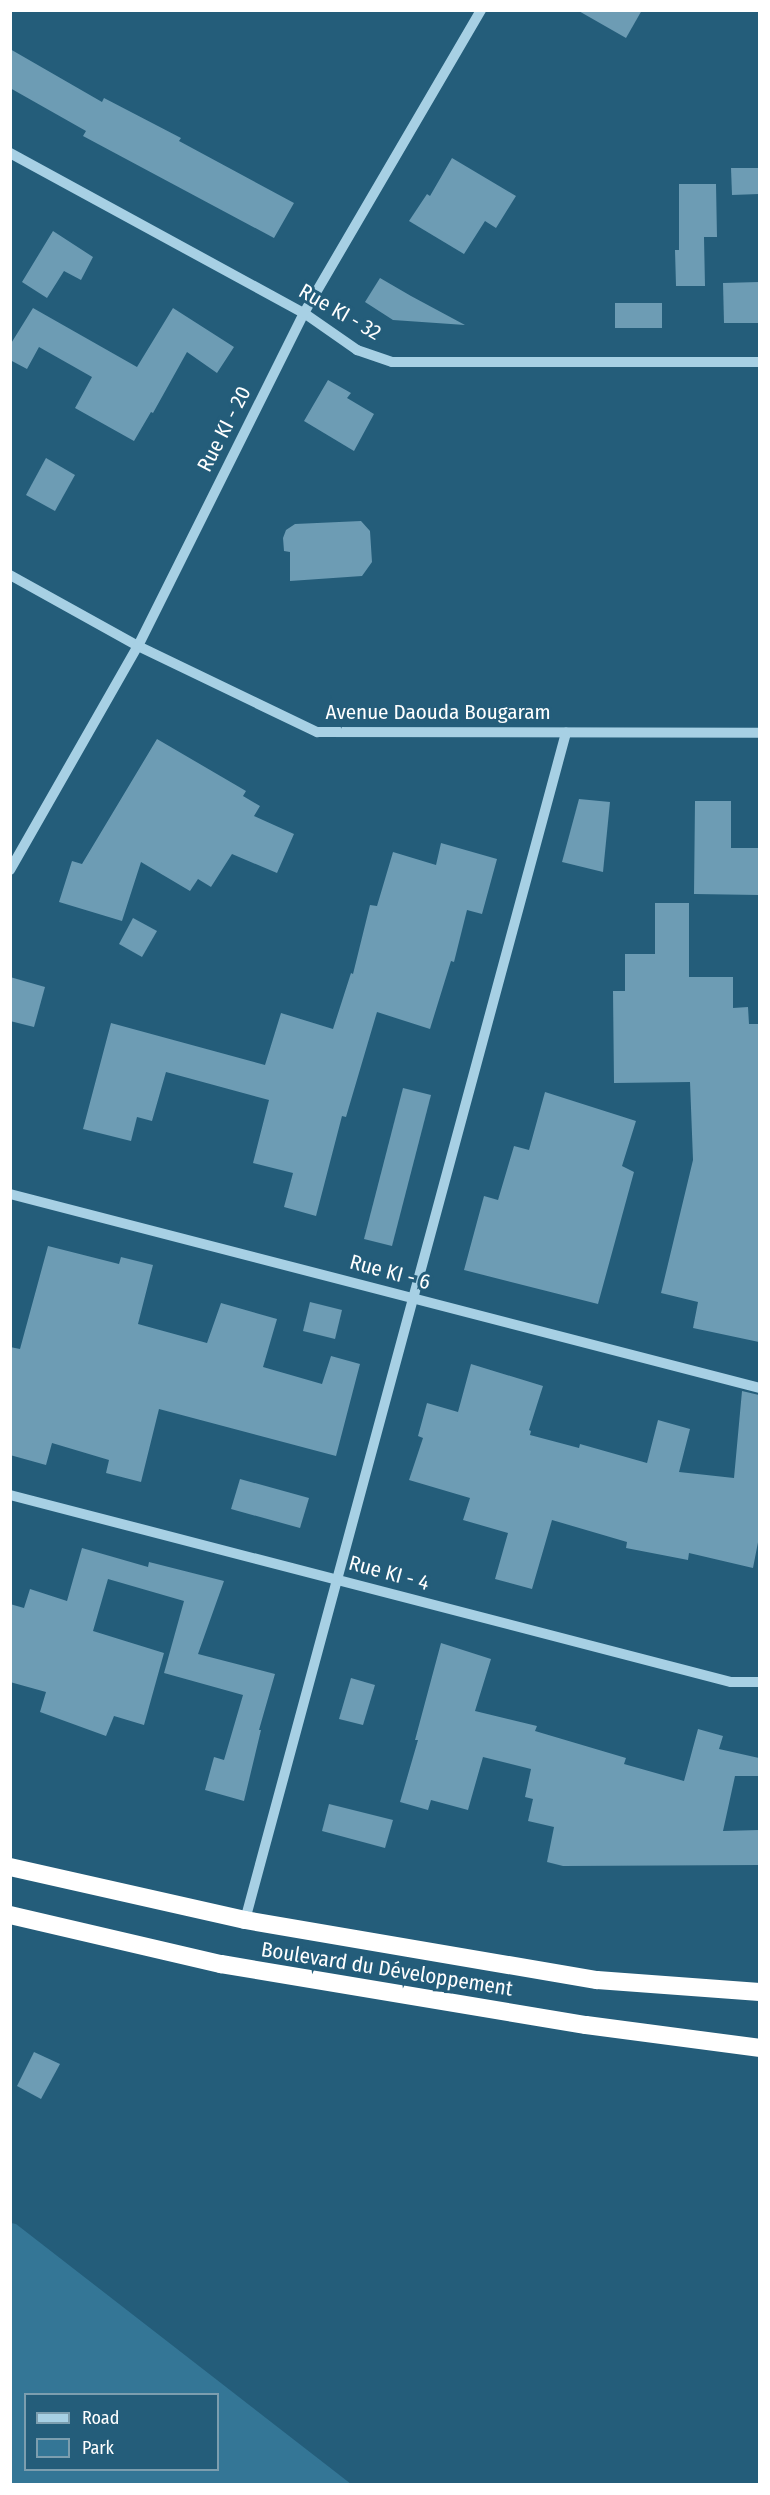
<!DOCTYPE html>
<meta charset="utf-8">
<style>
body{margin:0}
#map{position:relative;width:770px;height:2495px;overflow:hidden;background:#245d7a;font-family:"Fira Sans Condensed",sans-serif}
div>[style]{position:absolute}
.green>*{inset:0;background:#347696}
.building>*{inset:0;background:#6d9cb4}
.minor>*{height:10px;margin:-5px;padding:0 5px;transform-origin:5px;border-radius:5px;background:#a7d0e4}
.highway>*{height:18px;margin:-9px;padding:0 9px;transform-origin:9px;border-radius:9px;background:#fff}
span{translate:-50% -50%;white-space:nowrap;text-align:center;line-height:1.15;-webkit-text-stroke:6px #245d7a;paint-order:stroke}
.street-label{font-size:21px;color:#fff}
.frame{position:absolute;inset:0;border:12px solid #fff;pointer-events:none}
.legend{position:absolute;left:24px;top:2393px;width:195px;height:78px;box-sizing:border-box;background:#245d7a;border:2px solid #7c9eaf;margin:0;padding:8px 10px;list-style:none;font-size:18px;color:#fff}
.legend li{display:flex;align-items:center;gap:12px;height:30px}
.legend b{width:30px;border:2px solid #7c9eaf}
</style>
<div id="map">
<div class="green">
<i style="clip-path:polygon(evenodd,11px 2223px,16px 2224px,351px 2484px,11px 2484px,11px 2223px,26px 2394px,218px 2394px,218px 2470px,26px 2470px,26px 2394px)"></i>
</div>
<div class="building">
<i style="clip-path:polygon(577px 10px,642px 10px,626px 38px)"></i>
<i style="clip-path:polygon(10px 49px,102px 102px,104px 98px,181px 138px,179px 141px,294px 203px,274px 238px,83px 136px,86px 131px,10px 88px)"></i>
<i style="clip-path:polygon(452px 158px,516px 196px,496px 228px,485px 221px,464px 254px,409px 221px,427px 194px,430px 196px)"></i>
<i style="clip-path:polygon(731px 168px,759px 168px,759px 194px,732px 195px)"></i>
<i style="clip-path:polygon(679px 184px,716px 184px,717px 237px,704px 237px,705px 286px,676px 286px,675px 250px,679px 250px)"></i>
<i style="clip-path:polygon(53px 231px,93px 257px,81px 280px,64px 271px,47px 298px,22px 282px)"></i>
<i style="clip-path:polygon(380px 278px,411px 296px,465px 325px,393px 320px,365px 302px)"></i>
<i style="clip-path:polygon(759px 282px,759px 323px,724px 323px,723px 283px)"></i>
<i style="clip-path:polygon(615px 303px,662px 303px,662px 328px,615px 328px)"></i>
<i style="clip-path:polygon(33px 308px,137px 367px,173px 308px,234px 347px,217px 373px,187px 352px,153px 413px,151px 412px,134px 441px,75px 408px,92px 377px,39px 347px,27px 369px,10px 360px,10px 345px)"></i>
<i style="clip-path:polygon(328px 380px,351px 393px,347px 398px,374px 414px,354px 451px,304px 421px)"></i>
<i style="clip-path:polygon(46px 458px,75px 475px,55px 511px,26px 495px)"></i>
<i style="clip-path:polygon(361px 521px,370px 531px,372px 562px,362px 576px,290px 581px,290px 552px,284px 551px,283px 538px,286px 530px,295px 524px)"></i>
<i style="clip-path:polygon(157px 739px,246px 791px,243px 796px,260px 806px,254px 816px,294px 834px,277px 873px,232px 854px,211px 887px,198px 879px,190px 891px,141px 862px,122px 921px,59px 902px,72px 861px,82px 864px)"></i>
<i style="clip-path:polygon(579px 799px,610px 802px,603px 872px,562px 862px)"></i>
<i style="clip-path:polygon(695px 801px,731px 801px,731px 848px,759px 848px,759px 895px,694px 894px)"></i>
<i style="clip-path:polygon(441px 843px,497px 859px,482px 914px,467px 910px,454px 962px,451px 961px,430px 1029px,377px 1012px,346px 1117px,342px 1116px,316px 1216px,284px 1207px,293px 1173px,253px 1163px,269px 1100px,166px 1072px,152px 1121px,137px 1117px,131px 1141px,83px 1129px,111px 1023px,265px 1065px,281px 1013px,333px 1029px,351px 973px,353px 974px,370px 905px,377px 906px,393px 852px,436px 865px)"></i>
<i style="clip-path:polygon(655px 903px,689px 903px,689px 977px,733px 977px,733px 1008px,748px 1007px,749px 1024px,759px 1024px,759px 1342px,693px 1328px,698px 1302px,661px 1293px,693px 1160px,690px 1082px,614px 1083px,613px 991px,625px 991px,625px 954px,655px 954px)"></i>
<i style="clip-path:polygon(133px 918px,157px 931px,142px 957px,119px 944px)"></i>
<i style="clip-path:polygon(10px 977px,45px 987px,34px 1027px,10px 1021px)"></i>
<i style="clip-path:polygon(403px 1088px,431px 1095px,392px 1246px,364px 1239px)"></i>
<i style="clip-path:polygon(545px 1092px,636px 1121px,622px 1166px,634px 1172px,598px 1304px,464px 1270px,484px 1196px,498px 1200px,514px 1146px,529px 1150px)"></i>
<i style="clip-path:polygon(48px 1246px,119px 1264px,121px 1257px,153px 1265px,138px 1324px,207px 1343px,221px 1303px,277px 1319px,263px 1367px,322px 1384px,331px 1356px,360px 1364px,336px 1456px,159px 1409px,141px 1482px,106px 1473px,109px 1460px,52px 1443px,46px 1465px,10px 1455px,10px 1347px,20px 1349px)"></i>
<i style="clip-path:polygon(310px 1302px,342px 1310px,335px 1339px,303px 1331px)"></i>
<i style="clip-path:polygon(471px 1364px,543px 1386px,529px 1430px,531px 1431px,530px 1435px,579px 1448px,580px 1444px,647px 1463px,658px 1420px,690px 1429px,679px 1472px,734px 1478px,742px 1391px,759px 1395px,759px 1537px,753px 1568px,689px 1553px,688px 1560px,626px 1548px,627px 1542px,552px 1520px,532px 1589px,495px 1579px,508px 1533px,463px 1520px,470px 1498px,409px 1480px,423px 1438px,418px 1436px,427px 1403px,458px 1412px)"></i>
<i style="clip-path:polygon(240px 1479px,309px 1498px,300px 1528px,231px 1509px)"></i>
<i style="clip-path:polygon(82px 1548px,148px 1567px,149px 1562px,224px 1581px,198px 1654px,275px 1674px,259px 1730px,261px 1730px,244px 1801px,205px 1790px,214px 1757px,224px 1760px,243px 1695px,164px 1673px,184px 1601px,108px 1579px,93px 1631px,164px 1653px,144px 1725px,114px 1716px,106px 1736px,40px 1712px,46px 1692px,10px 1682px,10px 1604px,24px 1608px,30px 1589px,67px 1601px)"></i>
<i style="clip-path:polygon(441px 1643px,491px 1659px,475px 1711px,537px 1726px,535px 1731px,626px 1758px,624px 1764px,684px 1781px,698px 1729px,723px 1736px,719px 1749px,759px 1758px,759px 1776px,735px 1776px,723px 1831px,759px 1830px,759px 1865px,563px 1866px,547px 1862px,554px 1827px,528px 1821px,533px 1799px,525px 1797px,531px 1769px,483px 1757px,468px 1810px,431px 1800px,428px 1810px,400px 1802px,418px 1740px,415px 1740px)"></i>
<i style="clip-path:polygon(351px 1678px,375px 1685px,363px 1725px,339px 1719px)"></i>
<i style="clip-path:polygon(329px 1804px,393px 1820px,385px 1848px,322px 1831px)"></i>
<i style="clip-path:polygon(34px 2052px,60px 2064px,41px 2099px,17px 2086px)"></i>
</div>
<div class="minor">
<i style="left:10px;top:153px;width:335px;rotate:28.6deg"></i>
<i style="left:304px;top:313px;width:65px;rotate:34.9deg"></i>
<i style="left:357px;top:350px;width:37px;rotate:19deg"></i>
<i style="left:392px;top:362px;width:368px"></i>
<i style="left:10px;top:575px;width:146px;rotate:29deg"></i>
<i style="left:138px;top:646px;width:199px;rotate:25.7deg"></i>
<i style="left:317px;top:732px;width:443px;rotate:0.1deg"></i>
<i style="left:10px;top:870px;width:258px;rotate:-60.3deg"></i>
<i style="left:138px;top:646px;width:372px;rotate:-63.5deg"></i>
<i style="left:304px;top:313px;width:351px;rotate:-59.7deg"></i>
<i style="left:10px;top:1194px;width:775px;rotate:14.5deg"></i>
<i style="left:10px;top:1495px;width:745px;rotate:14.54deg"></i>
<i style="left:731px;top:1682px;width:29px"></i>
<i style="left:245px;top:1920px;width:1230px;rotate:-74.87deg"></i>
</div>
<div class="highway">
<i style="left:10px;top:1867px;width:241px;rotate:12.7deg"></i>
<i style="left:245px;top:1920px;width:357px;rotate:9.7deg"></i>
<i style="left:597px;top:1980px;width:163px;rotate:4.2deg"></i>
<i style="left:10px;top:1915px;width:217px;rotate:13.1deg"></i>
<i style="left:221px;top:1964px;width:370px;rotate:9.5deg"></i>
<i style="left:586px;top:2025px;width:176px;rotate:7.5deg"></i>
</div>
<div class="street-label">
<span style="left:340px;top:312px;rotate:30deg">Rue KI - 32</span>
<span style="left:224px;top:429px;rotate:-63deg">Rue KI - 20</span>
<span style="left:438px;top:712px">Avenue Daouda Bougaram</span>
<span style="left:390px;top:1272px;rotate:15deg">Rue KI - 6</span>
<span style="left:389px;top:1573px;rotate:15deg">Rue KI - 4</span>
<span style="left:387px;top:1969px;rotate:9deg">Boulevard du Développement</span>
</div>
<div class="frame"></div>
<ul class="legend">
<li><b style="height:8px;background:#a7d0e4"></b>Road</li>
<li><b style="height:16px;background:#347696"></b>Park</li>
</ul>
</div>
